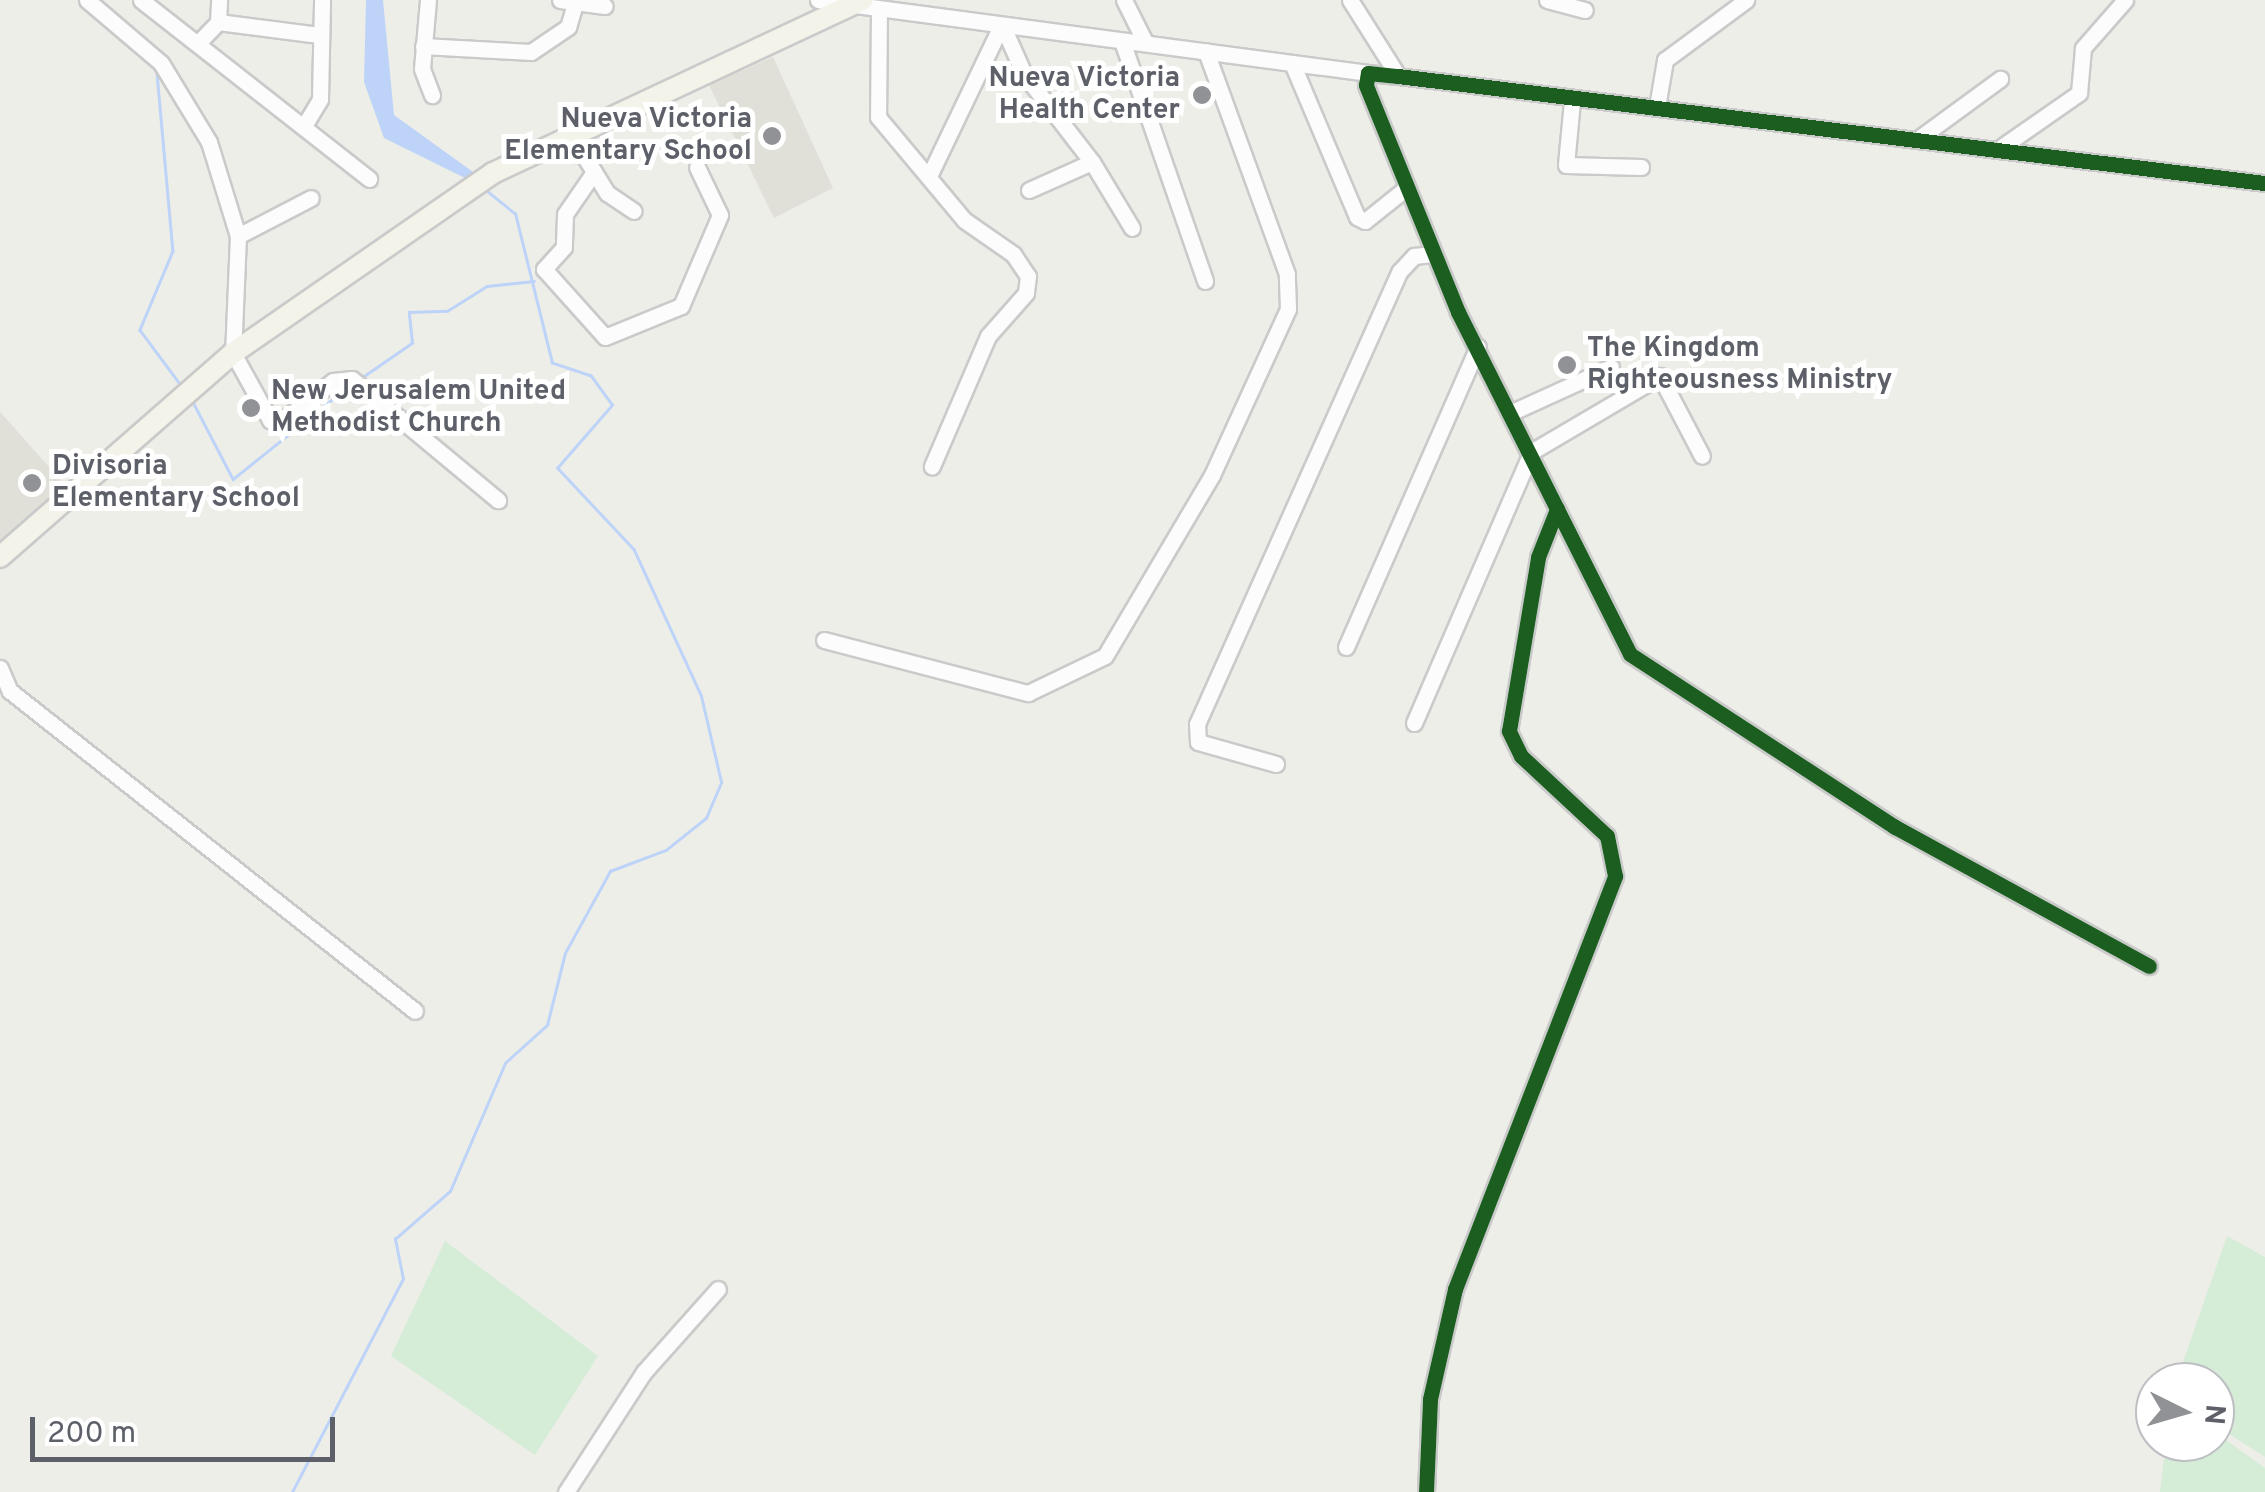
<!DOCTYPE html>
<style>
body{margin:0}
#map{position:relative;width:2265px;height:1492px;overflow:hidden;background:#eeeee9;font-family:Overpass,sans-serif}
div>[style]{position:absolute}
.education>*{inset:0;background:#e0e0d8}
.green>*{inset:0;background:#d5ecd7}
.water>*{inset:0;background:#bdd3f8}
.stream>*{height:2.5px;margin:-1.25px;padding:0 1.25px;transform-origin:1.25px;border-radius:1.25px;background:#bdd3f8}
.roads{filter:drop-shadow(2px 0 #cacaca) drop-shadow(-2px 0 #cacaca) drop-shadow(0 2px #cacaca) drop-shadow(0 -2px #cacaca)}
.minor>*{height:15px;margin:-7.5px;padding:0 7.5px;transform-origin:7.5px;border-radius:7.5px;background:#fcfcfc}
.major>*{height:20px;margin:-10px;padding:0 10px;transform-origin:10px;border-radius:10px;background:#f3f3e9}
.cycleway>*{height:15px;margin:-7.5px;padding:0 7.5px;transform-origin:7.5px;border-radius:7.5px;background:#1b5e20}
.dots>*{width:28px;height:28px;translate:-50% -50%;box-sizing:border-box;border:5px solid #fff;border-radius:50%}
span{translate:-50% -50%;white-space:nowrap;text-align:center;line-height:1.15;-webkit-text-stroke:10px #fff;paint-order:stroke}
.poi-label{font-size:28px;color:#5d6068;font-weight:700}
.right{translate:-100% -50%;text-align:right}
.left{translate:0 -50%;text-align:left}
.north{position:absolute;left:2135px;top:1362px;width:100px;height:100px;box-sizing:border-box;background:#fff;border:2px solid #bebfc3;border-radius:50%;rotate:95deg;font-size:28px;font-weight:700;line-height:40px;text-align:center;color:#5d6068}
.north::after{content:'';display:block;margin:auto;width:35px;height:45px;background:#909295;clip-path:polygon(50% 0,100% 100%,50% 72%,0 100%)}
.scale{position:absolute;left:30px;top:1417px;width:305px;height:45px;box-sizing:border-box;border:5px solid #5d6068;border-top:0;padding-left:12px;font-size:30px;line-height:35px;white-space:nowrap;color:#5d6068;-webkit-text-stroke:8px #fff;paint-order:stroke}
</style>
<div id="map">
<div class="education">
<i style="clip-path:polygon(773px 57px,833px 188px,774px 218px,709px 85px)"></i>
<i style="clip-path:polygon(0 412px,75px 496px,0 558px)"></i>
</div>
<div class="green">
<i style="clip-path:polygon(2227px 1236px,2265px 1257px,2265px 1457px,2215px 1425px,2215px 1382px,2176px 1382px)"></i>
<i style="clip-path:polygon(445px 1241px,598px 1356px,535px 1455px,391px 1356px)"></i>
<i style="clip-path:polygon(2215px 1432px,2265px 1468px,2265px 1492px,2160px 1492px,2166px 1442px,2215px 1442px)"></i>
</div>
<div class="water">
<i style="clip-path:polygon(366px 0,383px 0,394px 115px,480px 177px,471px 181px,384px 138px,364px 82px)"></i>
</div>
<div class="stream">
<i style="left:157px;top:73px;width:179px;rotate:84.9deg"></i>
<i style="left:173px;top:251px;width:86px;rotate:112.7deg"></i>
<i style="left:140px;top:330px;width:72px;rotate:53.4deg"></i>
<i style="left:361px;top:378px;width:62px;rotate:-34.5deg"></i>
<i style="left:412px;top:343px;width:31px;rotate:-96deg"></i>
<i style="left:409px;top:312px;width:38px;rotate:-2deg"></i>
<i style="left:447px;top:311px;width:47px;rotate:-32deg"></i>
<i style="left:487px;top:286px;width:47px;rotate:-6.1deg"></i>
<i style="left:193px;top:402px;width:87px;rotate:62.5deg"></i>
<i style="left:233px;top:479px;width:150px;rotate:-38.8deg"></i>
<i style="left:292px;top:1492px;width:240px;rotate:-62.5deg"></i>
<i style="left:403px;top:1279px;width:41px;rotate:-101.3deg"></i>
<i style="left:395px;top:1239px;width:73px;rotate:-41.1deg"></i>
<i style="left:450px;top:1191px;width:139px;rotate:-66.7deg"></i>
<i style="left:505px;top:1063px;width:57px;rotate:-42.1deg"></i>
<i style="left:547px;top:1025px;width:74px;rotate:-76deg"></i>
<i style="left:565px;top:953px;width:94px;rotate:-61.2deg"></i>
<i style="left:610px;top:871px;width:60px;rotate:-20.6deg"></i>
<i style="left:666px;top:850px;width:51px;rotate:-38.7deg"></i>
<i style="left:706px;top:818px;width:39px;rotate:-67deg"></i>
<i style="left:721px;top:782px;width:88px;rotate:-103.1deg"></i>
<i style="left:701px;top:696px;width:161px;rotate:-114.7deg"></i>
<i style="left:634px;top:550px;width:112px;rotate:-133.2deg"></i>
<i style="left:557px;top:468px;width:84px;rotate:-48.9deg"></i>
<i style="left:612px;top:405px;width:36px;rotate:-126deg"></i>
<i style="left:591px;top:376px;width:41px;rotate:-161.6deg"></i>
<i style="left:552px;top:363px;width:154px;rotate:-103.9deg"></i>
<i style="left:515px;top:214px;width:40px;rotate:-141deg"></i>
</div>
<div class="roads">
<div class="minor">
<i style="left:87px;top:0;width:97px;rotate:40.4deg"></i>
<i style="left:161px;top:63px;width:92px;rotate:58.7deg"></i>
<i style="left:209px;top:142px;width:98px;rotate:72.9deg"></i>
<i style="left:238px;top:236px;width:117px;rotate:92.4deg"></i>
<i style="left:233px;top:353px;width:77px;rotate:61.1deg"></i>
<i style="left:270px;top:420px;width:16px;rotate:-7deg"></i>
<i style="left:286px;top:418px;width:60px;rotate:-38.2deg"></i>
<i style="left:333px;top:381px;width:19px;rotate:-6deg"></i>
<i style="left:352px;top:379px;width:190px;rotate:39.7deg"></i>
<i style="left:141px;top:0;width:290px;rotate:38.1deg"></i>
<i style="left:428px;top:0;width:69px;rotate:95deg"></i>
<i style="left:422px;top:69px;width:28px;rotate:69deg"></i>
<i style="left:560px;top:0;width:45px;rotate:7.6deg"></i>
<i style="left:818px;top:0;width:555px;rotate:7.56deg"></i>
<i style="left:1124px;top:0;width:47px;rotate:63.4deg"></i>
<i style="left:1350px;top:0;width:90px;rotate:57.7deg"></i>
<i style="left:1547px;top:0;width:39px;rotate:15deg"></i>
<i style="left:879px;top:9px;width:108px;rotate:90.5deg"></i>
<i style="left:878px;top:117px;width:134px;rotate:50.1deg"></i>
<i style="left:964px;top:220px;width:60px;rotate:34.8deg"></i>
<i style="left:1013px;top:254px;width:27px;rotate:56deg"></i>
<i style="left:1028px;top:276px;width:17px;rotate:97deg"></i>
<i style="left:1026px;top:293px;width:57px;rotate:131.5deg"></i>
<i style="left:988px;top:336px;width:142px;rotate:113.3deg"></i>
<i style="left:218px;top:22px;width:102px;rotate:7.3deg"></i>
<i style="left:1004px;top:29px;width:49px;rotate:66deg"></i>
<i style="left:1024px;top:74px;width:111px;rotate:52.3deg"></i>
<i style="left:1122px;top:41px;width:254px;rotate:70.9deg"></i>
<i style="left:198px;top:43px;width:29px;rotate:-46deg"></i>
<i style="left:218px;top:22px;width:22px;rotate:-87deg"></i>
<i style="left:423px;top:46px;width:108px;rotate:3.2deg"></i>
<i style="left:531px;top:52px;width:45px;rotate:-34deg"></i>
<i style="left:568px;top:27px;width:27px;rotate:-73deg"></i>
<i style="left:1292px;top:63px;width:167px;rotate:67.1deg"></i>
<i style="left:1357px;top:217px;width:9px;rotate:27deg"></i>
<i style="left:1365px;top:221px;width:51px;rotate:-38.7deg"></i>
<i style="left:1572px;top:101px;width:64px;rotate:95.4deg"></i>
<i style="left:1566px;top:165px;width:75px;rotate:1.5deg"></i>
<i style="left:1657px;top:107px;width:48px;rotate:-80.3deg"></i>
<i style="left:1665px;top:60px;width:101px;rotate:-36.5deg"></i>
<i style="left:304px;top:126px;width:31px;rotate:-59deg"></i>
<i style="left:320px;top:99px;width:99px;rotate:-88.8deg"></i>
<i style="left:569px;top:131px;width:73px;rotate:58.5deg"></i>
<i style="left:607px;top:193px;width:32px;rotate:34deg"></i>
<i style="left:1922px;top:136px;width:97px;rotate:-36.2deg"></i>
<i style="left:2003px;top:146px;width:93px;rotate:-34.9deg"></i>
<i style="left:2079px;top:93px;width:45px;rotate:-84.9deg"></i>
<i style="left:2083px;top:48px;width:64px;rotate:-48.8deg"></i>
<i style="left:594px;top:172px;width:51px;rotate:124.6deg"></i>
<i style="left:565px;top:214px;width:33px;rotate:92deg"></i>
<i style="left:564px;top:247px;width:30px;rotate:132deg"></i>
<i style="left:544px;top:269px;width:91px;rotate:48.1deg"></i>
<i style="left:605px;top:337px;width:82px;rotate:-22.2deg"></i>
<i style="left:681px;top:306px;width:99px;rotate:-66.8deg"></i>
<i style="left:720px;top:215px;width:53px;rotate:-115.6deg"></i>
<i style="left:930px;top:174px;width:162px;rotate:-64.4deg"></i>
<i style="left:1029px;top:190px;width:69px;rotate:-24deg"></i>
<i style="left:1092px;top:162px;width:77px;rotate:58.8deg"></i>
<i style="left:238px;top:236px;width:82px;rotate:-27.5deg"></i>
<i style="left:1510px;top:413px;width:111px;rotate:-24.5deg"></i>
<i style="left:824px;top:640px;width:211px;rotate:14.6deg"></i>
<i style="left:1028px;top:693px;width:85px;rotate:-25.7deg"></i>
<i style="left:1105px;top:656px;width:210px;rotate:-59.4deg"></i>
<i style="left:1212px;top:475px;width:183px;rotate:-65.4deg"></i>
<i style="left:1288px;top:309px;width:35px;rotate:-92deg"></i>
<i style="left:1287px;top:274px;width:237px;rotate:-110deg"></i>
<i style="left:1346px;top:647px;width:328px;rotate:-66.3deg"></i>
<i style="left:0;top:668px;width:25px;rotate:67deg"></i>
<i style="left:10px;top:691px;width:516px;rotate:38.31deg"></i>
<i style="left:1414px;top:723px;width:295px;rotate:-66.6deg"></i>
<i style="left:1531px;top:452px;width:150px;rotate:-30.5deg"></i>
<i style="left:1660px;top:376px;width:90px;rotate:62.3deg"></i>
<i style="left:1276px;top:764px;width:81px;rotate:-164.2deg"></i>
<i style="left:1198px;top:742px;width:18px;rotate:-93deg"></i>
<i style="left:1197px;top:724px;width:496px;rotate:-65.9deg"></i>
<i style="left:1400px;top:271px;width:21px;rotate:-47deg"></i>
<i style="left:1414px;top:256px;width:20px;rotate:-6deg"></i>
<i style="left:2149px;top:966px;width:290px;rotate:-151.3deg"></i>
<i style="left:1895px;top:827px;width:316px;rotate:-146.9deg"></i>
<i style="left:1630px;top:654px;width:383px;rotate:-116.7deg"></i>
<i style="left:1458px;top:312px;width:245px;rotate:-112.1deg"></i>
<i style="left:1366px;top:85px;width:12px;rotate:-81deg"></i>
<i style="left:1368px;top:73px;width:30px;rotate:6deg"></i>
<i style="left:1398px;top:76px;width:874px;rotate:7.04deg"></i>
<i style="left:566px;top:1492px;width:143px;rotate:-57deg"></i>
<i style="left:644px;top:1372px;width:111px;rotate:-48.3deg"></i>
<i style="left:1426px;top:1492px;width:93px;rotate:-87.5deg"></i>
<i style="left:1430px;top:1399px;width:113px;rotate:-77.2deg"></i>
<i style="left:1455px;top:1289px;width:443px;rotate:-68.8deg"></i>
<i style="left:1615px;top:876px;width:41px;rotate:-101.3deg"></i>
<i style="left:1607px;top:836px;width:117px;rotate:-137.1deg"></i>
<i style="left:1521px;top:756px;width:28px;rotate:-116deg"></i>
<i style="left:1509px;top:731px;width:176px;rotate:-80.5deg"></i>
<i style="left:1538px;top:557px;width:52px;rotate:-68.4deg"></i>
</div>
<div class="major">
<i style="left:0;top:557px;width:310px;rotate:-41.2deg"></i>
<i style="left:233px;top:353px;width:316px;rotate:-34.7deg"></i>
<i style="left:493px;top:173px;width:408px;rotate:-25.1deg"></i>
</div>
</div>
<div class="cycleway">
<i style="left:2149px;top:966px;width:290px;rotate:-151.3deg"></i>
<i style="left:1895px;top:827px;width:316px;rotate:-146.9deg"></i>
<i style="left:1630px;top:654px;width:383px;rotate:-116.7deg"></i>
<i style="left:1458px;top:312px;width:245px;rotate:-112.1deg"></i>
<i style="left:1366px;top:85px;width:12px;rotate:-81deg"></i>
<i style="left:1368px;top:73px;width:30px;rotate:6deg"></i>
<i style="left:1398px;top:76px;width:874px;rotate:7.04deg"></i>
<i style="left:1426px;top:1492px;width:93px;rotate:-87.5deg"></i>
<i style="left:1430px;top:1399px;width:113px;rotate:-77.2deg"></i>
<i style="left:1455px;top:1289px;width:443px;rotate:-68.8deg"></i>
<i style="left:1615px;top:876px;width:41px;rotate:-101.3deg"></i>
<i style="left:1607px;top:836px;width:117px;rotate:-137.1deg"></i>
<i style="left:1521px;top:756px;width:28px;rotate:-116deg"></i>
<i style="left:1509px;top:731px;width:176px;rotate:-80.5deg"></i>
<i style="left:1538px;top:557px;width:52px;rotate:-68.4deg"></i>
</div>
<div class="dots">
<i style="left:1202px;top:95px;background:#909295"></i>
<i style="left:772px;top:136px;background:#909295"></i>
<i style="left:1567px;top:365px;background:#909295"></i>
<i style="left:251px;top:408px;background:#909295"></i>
<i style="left:32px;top:483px;background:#909295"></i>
</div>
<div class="poi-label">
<span class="right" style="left:1180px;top:95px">Nueva Victoria<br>Health Center</span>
<span class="right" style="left:752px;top:136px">Nueva Victoria<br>Elementary School</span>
<span class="left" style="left:1587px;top:365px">The Kingdom<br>Righteousness Ministry</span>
<span class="left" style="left:271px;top:408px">New Jerusalem United<br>Methodist Church</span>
<span class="left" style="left:52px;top:483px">Divisoria<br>Elementary School</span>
</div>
<div class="north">N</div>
<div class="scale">200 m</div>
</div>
